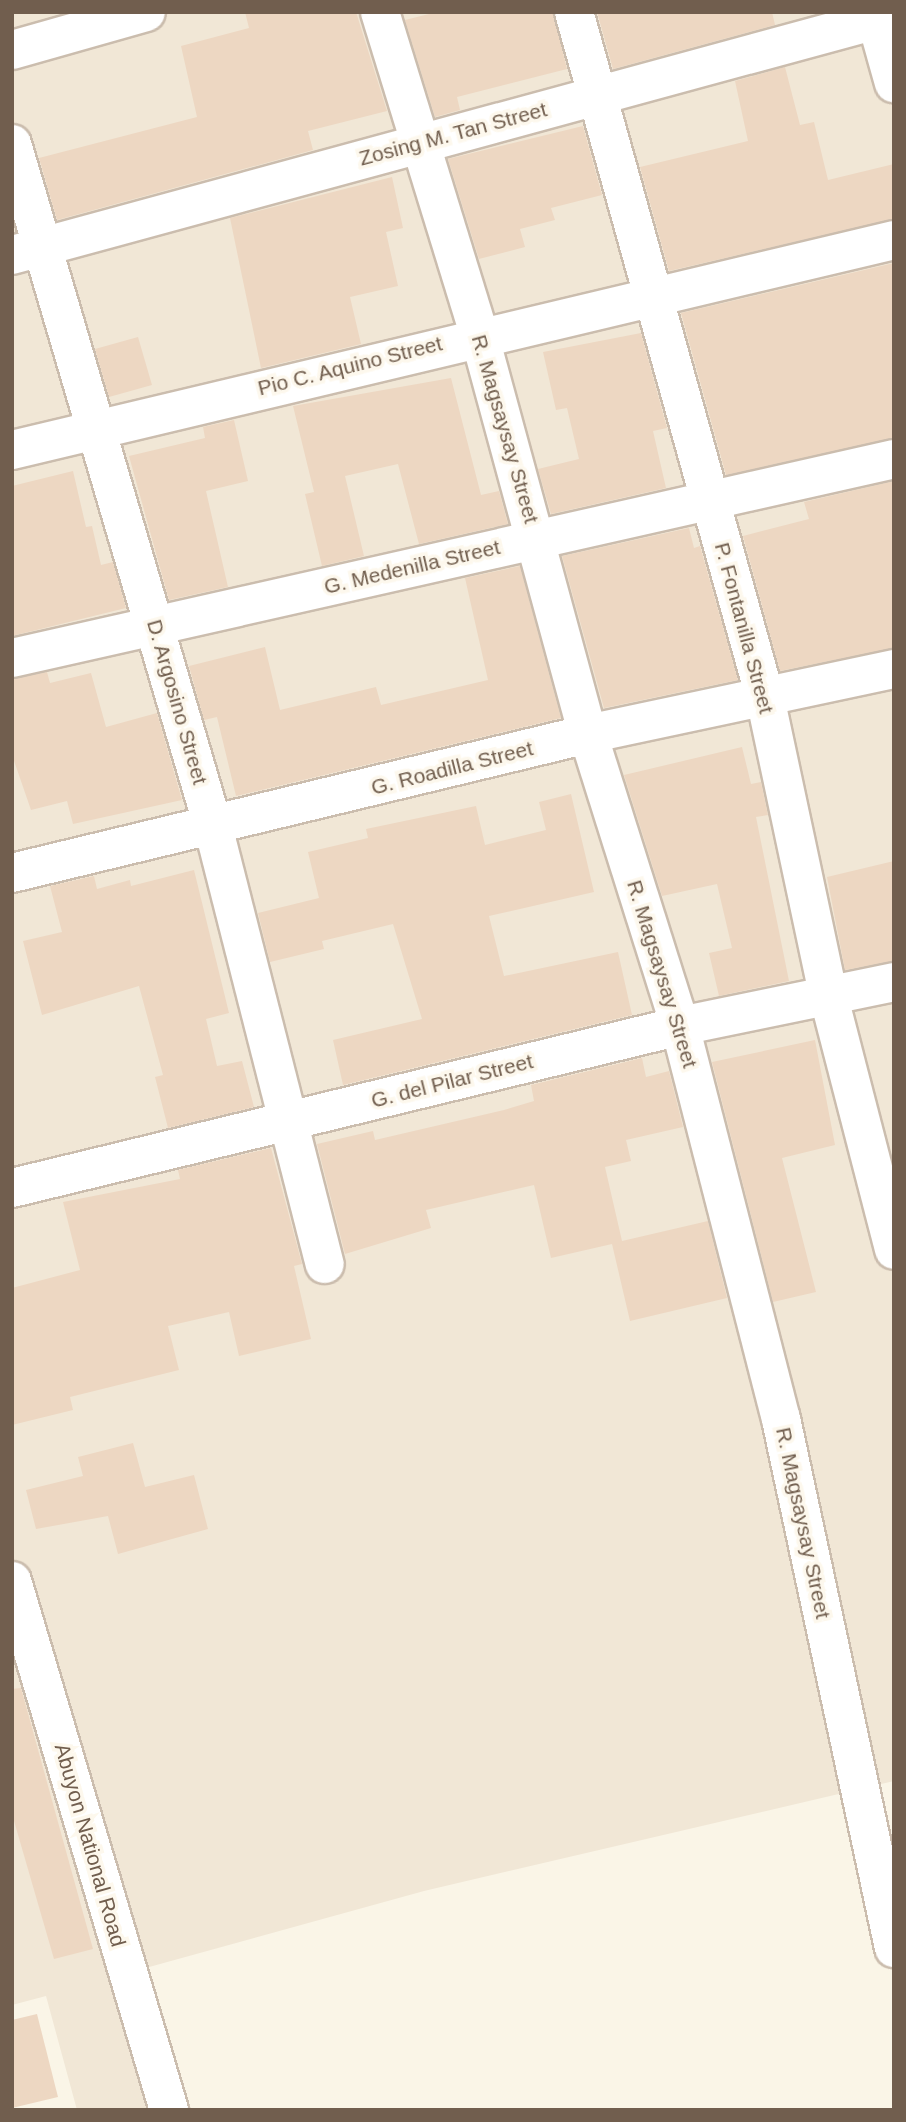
<!DOCTYPE html>
<style>
body{margin:0}
#map{position:relative;width:906px;height:2122px;overflow:hidden;background:#faf5e7;font-family:Helvetica,sans-serif}
div>[style]{position:absolute}
.residential>*{inset:0;background:#f1e7d6}
.building>*{inset:0;background:#edd7c2}
.roads{filter:drop-shadow(2px 0 #cbbdae) drop-shadow(-2px 0 #cbbdae) drop-shadow(0 2px #cbbdae) drop-shadow(0 -2px #cbbdae)}
.minor>*{height:38px;margin:-19px;padding:0 19px;transform-origin:19px;border-radius:19px;background:#fff}
span{translate:-50% -50%;white-space:nowrap;text-align:center;line-height:1.15;-webkit-text-stroke:7px #fdf8ed;paint-order:stroke}
.street-label{font-size:21px;color:#715e4e}
.frame{position:absolute;inset:0;border:14px solid #715e4e;pointer-events:none}
</style>
<div id="map">
<div class="residential">
<i style="clip-path:polygon(12px 12px,894px 12px,894px 1781px,424px 1891px,113px 1977px,149px 2110px,77px 2110px,46px 1996px,12px 2005px)"></i>
</div>
<div class="building">
<i style="clip-path:polygon(245px 12px,356px 12px,387px 111px,308px 131px,313px 150px,57px 220px,39px 158px,197px 117px,181px 46px,249px 28px)"></i>
<i style="clip-path:polygon(437px 12px,553px 12px,567px 69px,457px 97px,460px 110px,435px 117px,405px 20px)"></i>
<i style="clip-path:polygon(597px 12px,772px 12px,775px 25px,613px 69px)"></i>
<i style="clip-path:polygon(785px 67px,800px 125px,814px 122px,828px 180px,894px 164px,894px 219px,669px 271px,640px 167px,748px 141px,735px 81px)"></i>
<i style="clip-path:polygon(583px 126px,602px 195px,551px 208px,555px 220px,520px 229px,525px 247px,479px 259px,448px 159px)"></i>
<i style="clip-path:polygon(392px 177px,403px 228px,386px 232px,398px 286px,350px 297px,361px 344px,261px 368px,230px 218px)"></i>
<i style="clip-path:polygon(894px 263px,894px 438px,726px 475px,681px 313px)"></i>
<i style="clip-path:polygon(641px 333px,667px 428px,653px 431px,666px 488px,551px 514px,538px 469px,579px 459px,567px 408px,556px 410px,543px 352px)"></i>
<i style="clip-path:polygon(138px 337px,152px 385px,109px 397px,95px 349px)"></i>
<i style="clip-path:polygon(451px 378px,481px 495px,499px 491px,508px 524px,419px 544px,398px 464px,345px 476px,364px 556px,322px 566px,305px 494px,314px 492px,293px 406px)"></i>
<i style="clip-path:polygon(234px 420px,248px 481px,206px 491px,228px 587px,169px 600px,129px 456px,205px 438px,203px 427px)"></i>
<i style="clip-path:polygon(73px 471px,86px 527px,92px 526px,101px 565px,113px 562px,126px 608px,12px 636px,12px 486px)"></i>
<i style="clip-path:polygon(894px 481px,894px 648px,780px 671px,743px 536px,809px 519px,804px 502px)"></i>
<i style="clip-path:polygon(689px 528px,694px 548px,700px 546px,738px 680px,604px 708px,562px 556px)"></i>
<i style="clip-path:polygon(520px 566px,561px 718px,236px 796px,217px 717px,204px 720px,189px 666px,265px 647px,280px 710px,376px 687px,381px 705px,488px 680px,465px 578px)"></i>
<i style="clip-path:polygon(47px 672px,50px 683px,91px 673px,106px 727px,157px 713px,182px 800px,73px 824px,67px 801px,31px 810px,12px 755px,12px 679px)"></i>
<i style="clip-path:polygon(742px 747px,751px 784px,761px 782px,768px 815px,756px 817px,789px 981px,719px 996px,709px 953px,732px 948px,717px 884px,662px 896px,624px 775px)"></i>
<i style="clip-path:polygon(571px 794px,594px 892px,489px 916px,504px 976px,618px 952px,632px 1015px,343px 1085px,333px 1040px,422px 1019px,393px 924px,322px 941px,324px 949px,270px 962px,258px 913px,319px 898px,308px 852px,368px 838px,366px 829px,476px 806px,485px 845px,546px 830px,539px 802px)"></i>
<i style="clip-path:polygon(894px 861px,894px 961px,845px 970px,827px 877px)"></i>
<i style="clip-path:polygon(194px 870px,229px 1013px,206px 1019px,217px 1066px,242px 1061px,254px 1107px,168px 1128px,155px 1077px,163px 1075px,139px 986px,42px 1015px,23px 941px,62px 932px,50px 886px,94px 876px,97px 889px,130px 880px,131px 886px)"></i>
<i style="clip-path:polygon(815px 1040px,835px 1145px,782px 1158px,816px 1292px,773px 1302px,712px 1062px)"></i>
<i style="clip-path:polygon(642px 1058px,646px 1077px,669px 1071px,683px 1127px,626px 1140px,631px 1161px,605px 1167px,622px 1241px,708px 1221px,727px 1298px,630px 1321px,612px 1244px,551px 1258px,534px 1185px,426px 1210px,431px 1228px,345px 1254px,317px 1144px,373px 1131px,375px 1140px,504px 1110px,534px 1101px,531px 1085px)"></i>
<i style="clip-path:polygon(271px 1148px,302px 1264px,294px 1266px,311px 1339px,239px 1356px,229px 1312px,168px 1326px,179px 1370px,70px 1397px,73px 1410px,12px 1425px,12px 1288px,80px 1270px,63px 1202px,180px 1179px,178px 1170px)"></i>
<i style="clip-path:polygon(133px 1443px,145px 1487px,194px 1475px,208px 1529px,118px 1554px,108px 1516px,36px 1529px,26px 1490px,83px 1476px,78px 1457px)"></i>
<i style="clip-path:polygon(21px 1688px,93px 1949px,54px 1959px,12px 1814px,12px 1689px)"></i>
<i style="clip-path:polygon(37px 2014px,58px 2097px,12px 2108px,12px 2020px)"></i>
</div>
<div class="roads">
<div class="minor">
<i style="left:380px;top:12px;width:337px;rotate:72.9deg"></i>
<i style="left:479px;top:334px;width:415px;rotate:74.8deg"></i>
<i style="left:588px;top:734px;width:306px;rotate:72.5deg"></i>
<i style="left:680px;top:1026px;width:406px;rotate:75.6deg"></i>
<i style="left:781px;top:1419px;width:541px;rotate:77.94deg"></i>
<i style="left:574px;top:12px;width:711px;rotate:74.42deg"></i>
<i style="left:765px;top:697px;width:308px;rotate:78deg"></i>
<i style="left:829px;top:998px;width:260px;rotate:75.5deg"></i>
<i style="left:874px;top:12px;width:74px;rotate:74.3deg"></i>
<i style="left:12px;top:50px;width:139px;rotate:-15.8deg"></i>
<i style="left:12px;top:144px;width:711px;rotate:73.58deg"></i>
<i style="left:213px;top:826px;width:452px;rotate:75.7deg"></i>
<i style="left:12px;top:255px;width:914px;rotate:-15.22deg"></i>
<i style="left:12px;top:450px;width:907px;rotate:-13.39deg"></i>
<i style="left:12px;top:658px;width:904px;rotate:-12.71deg"></i>
<i style="left:12px;top:873px;width:593px;rotate:-13.57deg"></i>
<i style="left:588px;top:734px;width:313px;rotate:-12deg"></i>
<i style="left:12px;top:1188px;width:687px;rotate:-13.63deg"></i>
<i style="left:680px;top:1026px;width:218px;rotate:-11.6deg"></i>
<i style="left:12px;top:1581px;width:552px;rotate:73.47deg"></i>
</div>
</div>
<div class="street-label">
<span style="left:453px;top:134px;rotate:-15deg">Zosing M. Tan Street</span>
<span style="left:350px;top:366px;rotate:-14deg">Pio C. Aquino Street</span>
<span style="left:505px;top:429px;rotate:74deg">R. Magsaysay Street</span>
<span style="left:412px;top:567px;rotate:-13deg">G. Medenilla Street</span>
<span style="left:744px;top:628px;rotate:75deg">P. Fontanilla Street</span>
<span style="left:177px;top:702px;rotate:74deg">D. Argosino Street</span>
<span style="left:452px;top:768px;rotate:-14deg">G. Roadilla Street</span>
<span style="left:662px;top:974px;rotate:73deg">R. Magsaysay Street</span>
<span style="left:452px;top:1081px;rotate:-14deg">G. del Pilar Street</span>
<span style="left:803px;top:1523px;rotate:78deg">R. Magsaysay Street</span>
<span style="left:90px;top:1845px;rotate:74deg">Abuyon National Road</span>
</div>
<div class="frame"></div>
</div>
